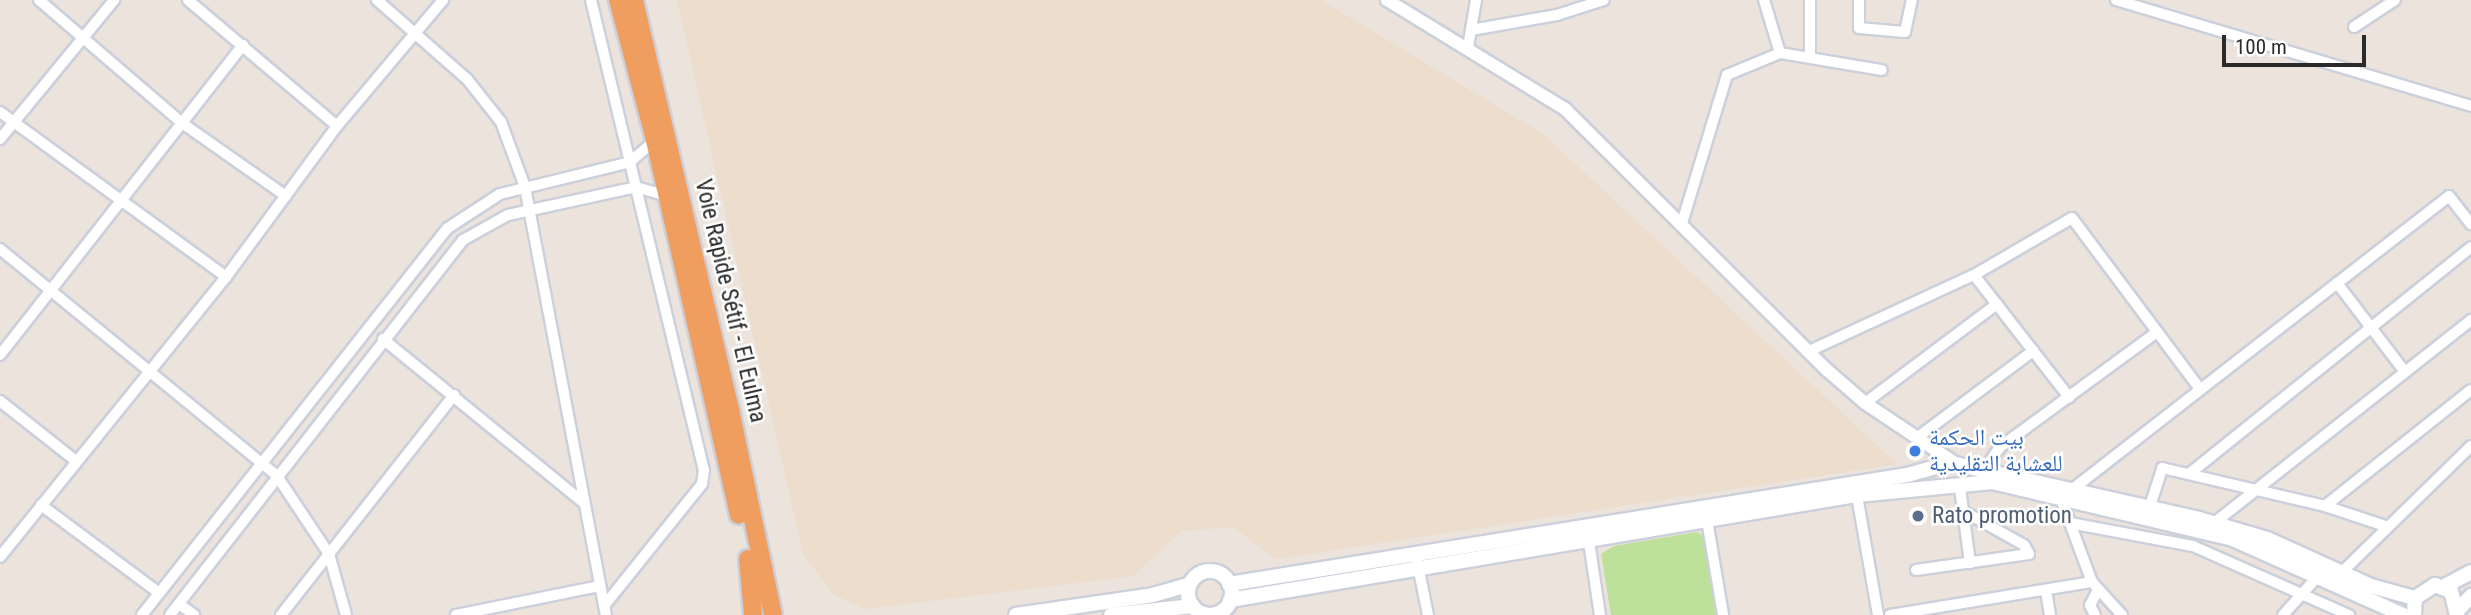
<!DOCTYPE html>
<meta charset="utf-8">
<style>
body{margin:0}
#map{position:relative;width:2471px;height:615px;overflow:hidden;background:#ebe3dc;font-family:"Roboto Condensed","Noto Naskh Arabic",sans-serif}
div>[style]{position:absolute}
.education>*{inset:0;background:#ecddcc}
.green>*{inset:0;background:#bde09b}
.roads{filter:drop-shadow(2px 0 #cbd0db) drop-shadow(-2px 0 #cbd0db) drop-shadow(0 2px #cbd0db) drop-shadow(0 -2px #cbd0db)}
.minor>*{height:10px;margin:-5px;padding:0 5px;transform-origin:5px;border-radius:5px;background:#fff}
.tertiary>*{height:12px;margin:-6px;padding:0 6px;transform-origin:6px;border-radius:6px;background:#fff}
.secondary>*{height:14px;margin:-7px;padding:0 7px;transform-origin:7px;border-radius:7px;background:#fff}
.secondary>.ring{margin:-7px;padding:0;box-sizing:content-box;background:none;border:14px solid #fff;border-radius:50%}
.trunk>*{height:18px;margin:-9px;padding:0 9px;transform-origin:9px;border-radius:9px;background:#f09e60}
.dots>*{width:19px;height:19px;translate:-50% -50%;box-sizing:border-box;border:4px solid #fff;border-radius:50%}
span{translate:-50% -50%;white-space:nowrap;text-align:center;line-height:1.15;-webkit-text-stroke:5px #fff;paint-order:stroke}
.street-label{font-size:23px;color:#2a2a2a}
.shop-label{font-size:23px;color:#366cbe}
.left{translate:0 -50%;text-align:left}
.service-label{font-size:23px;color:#4e5e75}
.scale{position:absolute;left:2222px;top:35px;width:144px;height:32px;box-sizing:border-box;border:4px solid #2a2a2a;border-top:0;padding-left:9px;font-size:21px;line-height:24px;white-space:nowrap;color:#2a2a2a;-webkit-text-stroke:5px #fff;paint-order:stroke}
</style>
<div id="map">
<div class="education">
<i style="clip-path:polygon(677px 0,1321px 0,1543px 134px,1897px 464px,1276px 559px,1233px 527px,1181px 531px,1134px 576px,865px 609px,833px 594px,803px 554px)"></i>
</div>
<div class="green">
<i style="clip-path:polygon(1697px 532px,1708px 538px,1720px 615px,1611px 615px,1601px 554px,1614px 546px)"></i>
</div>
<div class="roads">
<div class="minor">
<i style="left:39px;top:0;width:189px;rotate:40.7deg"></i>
<i style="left:182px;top:123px;width:127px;rotate:35.1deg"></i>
<i style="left:377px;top:0;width:120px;rotate:41.3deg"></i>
<i style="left:467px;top:79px;width:55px;rotate:51.7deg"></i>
<i style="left:501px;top:122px;width:69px;rotate:69.7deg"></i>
<i style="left:525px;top:187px;width:436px;rotate:79.3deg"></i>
<i style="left:591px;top:0;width:483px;rotate:76.5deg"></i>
<i style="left:704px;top:470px;width:14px;rotate:98deg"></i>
<i style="left:702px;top:484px;width:156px;rotate:128.8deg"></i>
<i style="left:1764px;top:0;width:55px;rotate:73.2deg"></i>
<i style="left:1859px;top:0;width:28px;rotate:90deg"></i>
<i style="left:1859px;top:28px;width:46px;rotate:5deg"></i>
<i style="left:1905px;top:32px;width:33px;rotate:-78deg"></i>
<i style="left:2116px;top:0;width:370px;rotate:16.6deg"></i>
<i style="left:2354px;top:27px;width:49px;rotate:-33.4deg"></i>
<i style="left:1471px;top:30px;width:87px;rotate:-9.9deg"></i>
<i style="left:1557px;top:15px;width:49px;rotate:-17.7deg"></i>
<i style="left:1468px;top:47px;width:48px;rotate:-80.3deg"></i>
<i style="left:1810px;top:58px;width:58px;rotate:-90deg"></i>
<i style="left:0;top:112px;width:280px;rotate:36.1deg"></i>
<i style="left:337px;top:126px;width:165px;rotate:-49.9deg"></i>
<i style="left:0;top:139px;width:180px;rotate:-50.6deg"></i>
<i style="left:1682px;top:223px;width:155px;rotate:-73.1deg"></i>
<i style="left:1727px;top:75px;width:57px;rotate:-22.5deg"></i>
<i style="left:1780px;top:53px;width:103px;rotate:9.5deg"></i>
<i style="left:0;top:249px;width:358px;rotate:39.3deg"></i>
<i style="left:277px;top:476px;width:94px;rotate:56.3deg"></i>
<i style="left:329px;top:554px;width:63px;rotate:74.4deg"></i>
<i style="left:1974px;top:275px;width:155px;rotate:52.1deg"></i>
<i style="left:2337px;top:283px;width:112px;rotate:52.6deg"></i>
<i style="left:383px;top:339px;width:259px;rotate:39.2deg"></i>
<i style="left:1807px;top:352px;width:184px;rotate:-24.8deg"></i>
<i style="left:1974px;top:275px;width:113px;rotate:-30.2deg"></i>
<i style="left:2072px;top:218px;width:214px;rotate:53.2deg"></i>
<i style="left:0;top:355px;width:394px;rotate:-51.9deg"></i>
<i style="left:0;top:401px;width:97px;rotate:38.3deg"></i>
<i style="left:1865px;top:403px;width:165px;rotate:-36.9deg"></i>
<i style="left:1918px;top:437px;width:144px;rotate:-36.8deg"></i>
<i style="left:1985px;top:469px;width:27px;rotate:-56deg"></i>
<i style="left:2000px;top:447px;width:195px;rotate:-36.2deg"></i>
<i style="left:2189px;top:474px;width:362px;rotate:-38.8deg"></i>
<i style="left:1960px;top:488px;width:76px;rotate:82.4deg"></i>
<i style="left:2074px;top:488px;width:475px;rotate:-37.9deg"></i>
<i style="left:2449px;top:196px;width:36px;rotate:52deg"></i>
<i style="left:1856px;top:490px;width:127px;rotate:80deg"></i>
<i style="left:2060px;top:496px;width:92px;rotate:69.6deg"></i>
<i style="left:2092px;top:582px;width:45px;rotate:47.7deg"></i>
<i style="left:41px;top:505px;width:147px;rotate:36.7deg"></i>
<i style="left:2150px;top:506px;width:40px;rotate:-72deg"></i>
<i style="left:2162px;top:468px;width:167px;rotate:13.1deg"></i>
<i style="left:2325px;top:506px;width:66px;rotate:18.4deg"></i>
<i style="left:2325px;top:506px;width:186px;rotate:-38.5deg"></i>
<i style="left:1706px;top:514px;width:102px;rotate:80.4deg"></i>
<i style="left:2070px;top:523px;width:125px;rotate:10.6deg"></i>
<i style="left:2193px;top:546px;width:171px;rotate:23.9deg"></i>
<i style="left:2214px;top:523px;width:328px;rotate:-38.3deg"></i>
<i style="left:1588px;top:535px;width:81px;rotate:81.5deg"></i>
<i style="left:0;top:557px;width:360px;rotate:-51.1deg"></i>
<i style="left:226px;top:277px;width:187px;rotate:-53.7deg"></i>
<i style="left:337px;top:126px;width:195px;rotate:-139.8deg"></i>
<i style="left:1417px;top:561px;width:55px;rotate:78.5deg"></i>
<i style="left:1916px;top:570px;width:114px;rotate:-8.1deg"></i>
<i style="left:2029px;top:554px;width:10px;rotate:-119deg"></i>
<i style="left:2024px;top:545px;width:70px;rotate:-150.9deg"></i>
<i style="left:2341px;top:573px;width:182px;rotate:-44.3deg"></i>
<i style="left:2046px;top:590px;width:25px;rotate:81deg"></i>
<i style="left:179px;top:604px;width:19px;rotate:36deg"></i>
<i style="left:142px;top:615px;width:493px;rotate:-51.7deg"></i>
<i style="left:448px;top:228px;width:62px;rotate:-33.2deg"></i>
<i style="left:500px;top:194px;width:134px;rotate:-13.8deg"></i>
<i style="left:630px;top:162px;width:33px;rotate:-41deg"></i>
<i style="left:170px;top:615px;width:476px;rotate:-52deg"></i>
<i style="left:463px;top:240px;width:51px;rotate:-29.1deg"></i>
<i style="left:508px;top:215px;width:131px;rotate:-12.3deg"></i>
<i style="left:636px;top:187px;width:33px;rotate:16deg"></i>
<i style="left:281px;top:615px;width:280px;rotate:-51.8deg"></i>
<i style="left:456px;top:615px;width:147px;rotate:-11.4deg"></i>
<i style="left:1890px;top:615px;width:205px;rotate:-9.3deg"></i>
<i style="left:2095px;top:615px;width:11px;rotate:-117deg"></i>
<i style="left:2090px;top:605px;width:17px;rotate:-62deg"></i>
<i style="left:2283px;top:615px;width:52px;rotate:-48.1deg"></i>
</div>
<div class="tertiary">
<i style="left:1387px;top:0;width:209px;rotate:31.5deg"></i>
<i style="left:1565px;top:109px;width:370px;rotate:44.9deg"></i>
<i style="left:1827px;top:370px;width:50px;rotate:41deg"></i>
<i style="left:1865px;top:403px;width:108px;rotate:33.7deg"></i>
<i style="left:1223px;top:610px;width:5px;rotate:90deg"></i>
<i style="left:1201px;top:613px;width:2px;rotate:63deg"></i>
</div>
<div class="secondary">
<i class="ring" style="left:1188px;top:571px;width:30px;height:30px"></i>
<i style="left:1229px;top:584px;width:687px;rotate:-9.13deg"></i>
<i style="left:1907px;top:475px;width:46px;rotate:-15.3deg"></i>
<i style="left:1951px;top:463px;width:254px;rotate:12.7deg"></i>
<i style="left:2199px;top:519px;width:71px;rotate:16.4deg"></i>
<i style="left:2267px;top:539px;width:114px;rotate:24.3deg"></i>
<i style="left:2371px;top:586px;width:46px;rotate:15.3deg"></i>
<i style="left:2443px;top:587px;width:32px;rotate:-28deg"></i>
<i style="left:1230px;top:600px;width:636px;rotate:-9.51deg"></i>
<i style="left:1857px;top:495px;width:136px;rotate:-5.5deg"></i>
<i style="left:1992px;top:482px;width:248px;rotate:13.3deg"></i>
<i style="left:2233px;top:539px;width:186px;rotate:24.1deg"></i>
<i style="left:2459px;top:609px;width:18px;rotate:-47deg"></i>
<i style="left:1016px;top:615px;width:138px;rotate:-8.3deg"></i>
<i style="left:1153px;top:595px;width:37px;rotate:-16deg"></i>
<i style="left:1111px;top:615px;width:82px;rotate:-6.3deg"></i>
<i style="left:2414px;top:615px;width:17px;rotate:-87deg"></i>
<i style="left:2415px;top:598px;width:24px;rotate:-33deg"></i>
<i style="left:2435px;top:585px;width:17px;rotate:21deg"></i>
<i style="left:2451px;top:591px;width:25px;rotate:76deg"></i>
</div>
<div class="trunk">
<i style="left:618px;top:0;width:145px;rotate:75.2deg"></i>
<i style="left:655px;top:140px;width:384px;rotate:77.4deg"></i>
<i style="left:634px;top:0;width:425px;rotate:76.8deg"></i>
<i style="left:731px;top:414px;width:205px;rotate:78.2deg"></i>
<i style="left:748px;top:559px;width:56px;rotate:84.9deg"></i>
</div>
</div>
<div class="dots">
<i style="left:1915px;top:451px;background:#3f7fe0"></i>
<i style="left:1918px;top:516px;background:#5c6f8a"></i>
</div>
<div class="street-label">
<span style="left:730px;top:301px;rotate:77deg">Voie Rapide Sétif - El Eulma</span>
</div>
<div class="shop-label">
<span class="left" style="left:1929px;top:451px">بيت الحكمة<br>للعشابة التقليدية</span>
</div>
<div class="service-label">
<span class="left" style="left:1932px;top:516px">Rato promotion</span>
</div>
<div class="scale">100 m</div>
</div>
